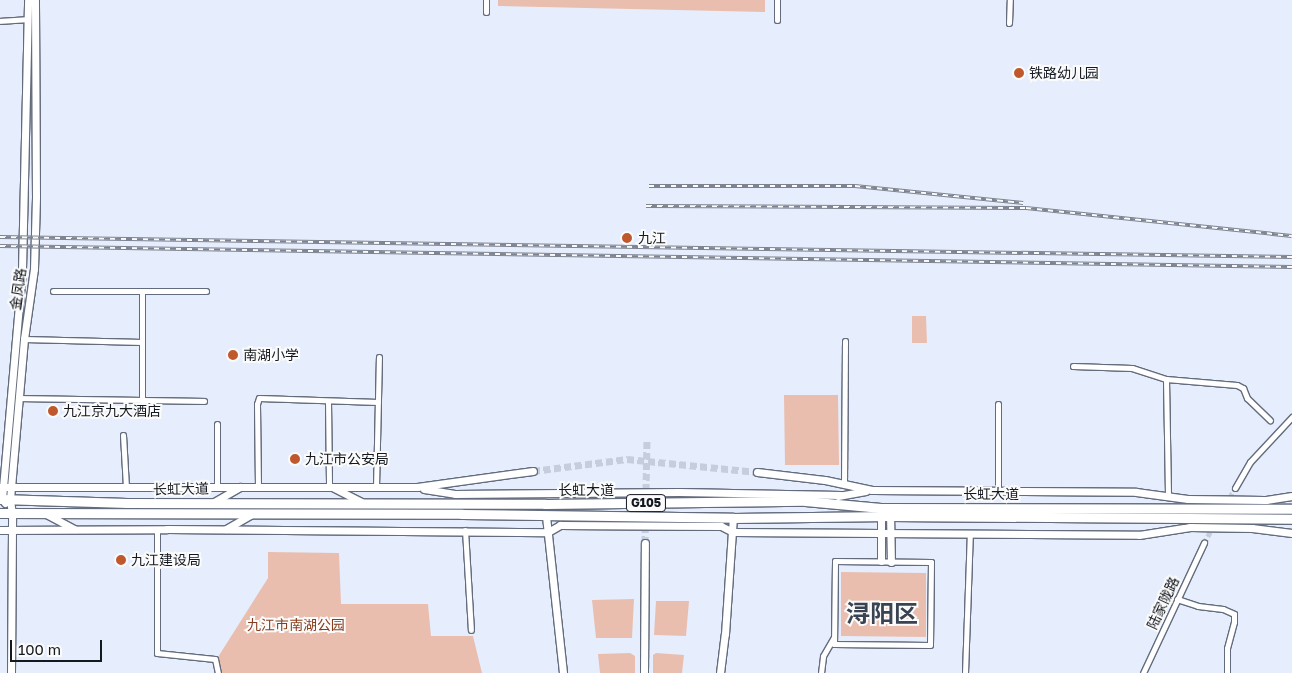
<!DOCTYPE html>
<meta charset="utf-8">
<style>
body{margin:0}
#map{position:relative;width:1292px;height:673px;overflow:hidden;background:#e6eefe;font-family:"Golos Text","Noto Sans SC",sans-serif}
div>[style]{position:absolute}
.green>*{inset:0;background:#eabeae}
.street-tunnel>*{height:5px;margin-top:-2.5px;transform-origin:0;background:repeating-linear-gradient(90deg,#c6cedd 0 5px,transparent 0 7.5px)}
.secondary-tunnel>*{height:7px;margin-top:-3.5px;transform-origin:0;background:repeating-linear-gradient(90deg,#c6cedd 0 7px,transparent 0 10.5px)}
.roads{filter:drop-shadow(1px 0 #636c7d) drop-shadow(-1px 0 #636c7d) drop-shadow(0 1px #636c7d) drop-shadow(0 -1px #636c7d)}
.street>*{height:5px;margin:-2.5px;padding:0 2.5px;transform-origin:2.5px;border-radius:2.5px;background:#fff}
.secondary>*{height:7px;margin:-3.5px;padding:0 3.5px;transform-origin:3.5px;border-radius:3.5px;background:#fff}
.highway>*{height:9px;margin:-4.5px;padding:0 4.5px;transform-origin:4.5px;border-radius:4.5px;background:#fff}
.rail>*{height:4px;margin-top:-2px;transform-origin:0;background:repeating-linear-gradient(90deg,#fbfbfb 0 5.5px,#7d838f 0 11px);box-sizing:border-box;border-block:1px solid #7d838f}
.dots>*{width:14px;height:14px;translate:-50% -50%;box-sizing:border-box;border:2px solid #fbfbfb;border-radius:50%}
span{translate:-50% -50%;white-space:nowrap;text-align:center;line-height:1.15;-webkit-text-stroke:4px #fbfbfb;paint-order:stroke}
.shield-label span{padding:1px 4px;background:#fbfbfb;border:1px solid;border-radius:4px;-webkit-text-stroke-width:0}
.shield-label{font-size:12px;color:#14181f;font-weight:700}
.poi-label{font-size:14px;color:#14181f}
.left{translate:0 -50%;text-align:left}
.street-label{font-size:14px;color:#14181f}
.park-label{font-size:14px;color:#873e20}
.town-label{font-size:24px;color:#3a4352;font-weight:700}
.scale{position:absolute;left:10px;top:640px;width:92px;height:22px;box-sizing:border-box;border:2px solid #14181f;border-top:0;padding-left:6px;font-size:15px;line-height:18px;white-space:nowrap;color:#14181f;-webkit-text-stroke:4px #fbfbfb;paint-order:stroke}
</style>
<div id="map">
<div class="green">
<i style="clip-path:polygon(498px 0,765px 0,765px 12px,498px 6px)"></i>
<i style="clip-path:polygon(912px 316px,926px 316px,927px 343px,912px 343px)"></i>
<i style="clip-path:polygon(784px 395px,838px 395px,839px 465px,785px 465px)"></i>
<i style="clip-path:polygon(268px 552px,339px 553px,341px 604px,428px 604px,431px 636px,473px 636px,482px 673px,222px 673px,218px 657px,268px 578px)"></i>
<i style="clip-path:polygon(841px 572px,926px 573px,926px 637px,841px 636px)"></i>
<i style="clip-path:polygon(634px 599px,632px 638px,596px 638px,592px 600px)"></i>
<i style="clip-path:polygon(656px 601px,689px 601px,686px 636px,654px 635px)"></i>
<i style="clip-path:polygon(630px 653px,635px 656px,635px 673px,600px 673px,598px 654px)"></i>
<i style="clip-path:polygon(656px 653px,684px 655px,682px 673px,653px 673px,653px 655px)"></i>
</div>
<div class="street-tunnel">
<i style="left:1204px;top:543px;width:63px;rotate:-60.6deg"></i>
</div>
<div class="secondary-tunnel">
<i style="left:533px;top:471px;width:95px;rotate:-7.3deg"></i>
<i style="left:627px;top:459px;width:131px;rotate:5.7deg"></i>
<i style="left:645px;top:543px;width:103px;rotate:-88.9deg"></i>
</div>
<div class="roads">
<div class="street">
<i style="left:777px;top:0;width:20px;rotate:90deg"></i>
<i style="left:486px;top:12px;width:12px;rotate:-90deg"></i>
<i style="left:0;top:21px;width:27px;rotate:-4deg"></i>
<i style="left:1009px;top:23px;width:23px;rotate:-88deg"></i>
<i style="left:53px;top:291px;width:153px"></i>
<i style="left:24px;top:339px;width:118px;rotate:1.5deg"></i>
<i style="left:1073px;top:366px;width:59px;rotate:1.9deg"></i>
<i style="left:1132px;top:368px;width:36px;rotate:18deg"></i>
<i style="left:1166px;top:379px;width:71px;rotate:4.8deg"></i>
<i style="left:1237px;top:385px;width:7px;rotate:27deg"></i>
<i style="left:1243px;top:388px;width:11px;rotate:68deg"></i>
<i style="left:1247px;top:398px;width:32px;rotate:44deg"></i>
<i style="left:1166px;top:379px;width:117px;rotate:89deg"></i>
<i style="left:19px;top:398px;width:185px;rotate:0.9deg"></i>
<i style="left:142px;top:400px;width:109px;rotate:-90deg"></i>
<i style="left:328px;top:401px;width:86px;rotate:89.3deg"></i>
<i style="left:217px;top:424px;width:63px;rotate:90deg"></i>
<i style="left:123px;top:435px;width:52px;rotate:86.7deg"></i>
<i style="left:844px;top:484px;width:143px;rotate:-89.6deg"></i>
<i style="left:258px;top:487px;width:83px;rotate:-90.7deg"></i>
<i style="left:257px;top:404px;width:6px;rotate:-72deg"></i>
<i style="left:259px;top:398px;width:119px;rotate:1.9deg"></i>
<i style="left:376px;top:487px;width:130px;rotate:-88.7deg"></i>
<i style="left:1235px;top:488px;width:30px;rotate:-60deg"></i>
<i style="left:1250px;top:462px;width:62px;rotate:-47deg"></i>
<i style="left:998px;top:491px;width:87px;rotate:-90deg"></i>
<i style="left:157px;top:529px;width:124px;rotate:90deg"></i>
<i style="left:157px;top:653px;width:58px;rotate:5.9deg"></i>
<i style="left:215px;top:659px;width:14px;rotate:78deg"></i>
<i style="left:465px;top:530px;width:100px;rotate:86.6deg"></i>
<i style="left:835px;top:561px;width:96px;rotate:0.6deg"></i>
<i style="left:931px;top:562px;width:83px;rotate:90.7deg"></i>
<i style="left:930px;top:645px;width:96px;rotate:-179.4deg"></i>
<i style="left:834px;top:644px;width:83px;rotate:-89.3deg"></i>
<i style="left:1177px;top:599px;width:22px;rotate:18deg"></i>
<i style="left:1198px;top:606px;width:25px;rotate:7deg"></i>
<i style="left:1223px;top:609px;width:12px;rotate:24deg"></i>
<i style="left:1234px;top:614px;width:8px;rotate:90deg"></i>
<i style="left:1234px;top:622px;width:27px;rotate:105deg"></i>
<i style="left:1227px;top:648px;width:25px;rotate:90deg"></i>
<i style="left:821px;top:673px;width:17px;rotate:-83deg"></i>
<i style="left:823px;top:656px;width:22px;rotate:-60deg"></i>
<i style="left:965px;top:673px;width:140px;rotate:-88deg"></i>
<i style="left:1143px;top:673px;width:144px;rotate:-64.9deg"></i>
</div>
<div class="secondary">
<i style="left:757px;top:472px;width:68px;rotate:6.7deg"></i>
<i style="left:825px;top:480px;width:48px;rotate:12deg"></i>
<i style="left:872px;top:490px;width:264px;rotate:0.4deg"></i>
<i style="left:1136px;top:492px;width:52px;rotate:7.7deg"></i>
<i style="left:1188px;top:499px;width:78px;rotate:0.7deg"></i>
<i style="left:1266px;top:500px;width:26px;rotate:-9deg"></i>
<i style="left:0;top:487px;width:417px"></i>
<i style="left:417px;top:487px;width:117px;rotate:-7.9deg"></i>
<i style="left:334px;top:488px;width:30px;rotate:27deg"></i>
<i style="left:424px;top:489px;width:31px;rotate:9deg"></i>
<i style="left:455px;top:494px;width:224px;rotate:-0.5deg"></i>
<i style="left:679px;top:492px;width:161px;rotate:1.1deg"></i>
<i style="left:838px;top:496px;width:28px;rotate:-10deg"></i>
<i style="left:214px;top:502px;width:30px;rotate:-30deg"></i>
<i style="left:5px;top:503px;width:5px;rotate:-127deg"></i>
<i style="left:2px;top:499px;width:231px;rotate:-85deg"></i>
<i style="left:22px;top:269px;width:269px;rotate:-88.7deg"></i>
<i style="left:890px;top:512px;width:50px;rotate:88.9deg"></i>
<i style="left:46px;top:514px;width:32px;rotate:28deg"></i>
<i style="left:546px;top:516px;width:158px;rotate:83.8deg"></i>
<i style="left:226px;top:529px;width:30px;rotate:-30deg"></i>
<i style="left:0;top:530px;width:167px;rotate:-0.3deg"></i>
<i style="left:167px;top:529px;width:381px;rotate:0.5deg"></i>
<i style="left:548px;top:532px;width:14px;rotate:-30deg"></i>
<i style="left:560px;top:525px;width:161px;rotate:0.4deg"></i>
<i style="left:721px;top:526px;width:13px;rotate:27deg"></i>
<i style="left:733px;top:532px;width:406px;rotate:0.4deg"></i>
<i style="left:1139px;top:535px;width:52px;rotate:-8.9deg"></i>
<i style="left:1190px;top:527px;width:62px;rotate:0.9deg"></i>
<i style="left:1252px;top:528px;width:40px;rotate:7.1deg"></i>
<i style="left:881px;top:561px;width:50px;rotate:-90deg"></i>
<i style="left:11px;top:673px;width:159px;rotate:-89.6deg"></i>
<i style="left:12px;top:514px;width:15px;rotate:-98deg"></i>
<i style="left:10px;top:499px;width:161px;rotate:-85deg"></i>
<i style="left:24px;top:339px;width:71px;rotate:-81.9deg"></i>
<i style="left:34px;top:269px;width:73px;rotate:-88.4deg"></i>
<i style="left:36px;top:196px;width:196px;rotate:-90.3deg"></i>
<i style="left:644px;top:673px;width:130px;rotate:-89.6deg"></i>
<i style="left:720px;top:673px;width:39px;rotate:-83deg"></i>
<i style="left:725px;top:634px;width:116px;rotate:-86.1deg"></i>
</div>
<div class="highway">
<i style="left:0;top:499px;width:127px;rotate:1.8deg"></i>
<i style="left:127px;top:503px;width:418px;rotate:0.1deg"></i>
<i style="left:545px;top:504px;width:260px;rotate:-0.7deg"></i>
<i style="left:805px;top:501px;width:76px;rotate:5.3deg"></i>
<i style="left:881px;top:508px;width:411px;rotate:0.1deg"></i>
<i style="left:0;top:513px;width:462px;rotate:0.1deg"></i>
<i style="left:462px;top:514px;width:271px;rotate:0.8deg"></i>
<i style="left:733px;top:518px;width:157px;rotate:-0.7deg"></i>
<i style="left:890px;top:516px;width:402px;rotate:0.4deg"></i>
</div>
</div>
<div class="rail">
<i style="left:649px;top:186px;width:206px"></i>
<i style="left:855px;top:186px;width:169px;rotate:5.8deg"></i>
<i style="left:646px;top:206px;width:380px;rotate:0.3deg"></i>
<i style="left:1026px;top:208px;width:267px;rotate:6deg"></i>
<i style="left:0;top:237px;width:1292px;rotate:0.89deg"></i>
<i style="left:0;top:246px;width:1292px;rotate:0.93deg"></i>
</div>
<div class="dots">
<i style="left:1019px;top:73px;background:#bf592d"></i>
<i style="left:627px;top:238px;background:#bf592d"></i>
<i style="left:233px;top:355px;background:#bf592d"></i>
<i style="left:53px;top:411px;background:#bf592d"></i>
<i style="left:295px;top:459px;background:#bf592d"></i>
<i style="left:121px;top:560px;background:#bf592d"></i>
</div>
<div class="shield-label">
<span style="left:646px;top:503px">G105</span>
</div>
<div class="poi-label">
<span class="left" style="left:1029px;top:73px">铁路幼儿园</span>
<span class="left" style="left:638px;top:238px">九江</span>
<span class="left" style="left:243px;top:355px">南湖小学</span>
<span class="left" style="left:63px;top:411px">九江京九大酒店</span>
<span class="left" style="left:305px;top:459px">九江市公安局</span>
<span class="left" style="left:131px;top:560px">九江建设局</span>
</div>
<div class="street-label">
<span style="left:18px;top:289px;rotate:-82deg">金凤路</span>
<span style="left:181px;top:489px;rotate:-1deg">长虹大道</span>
<span style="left:586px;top:490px">长虹大道</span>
<span style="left:991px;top:494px">长虹大道</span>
<span style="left:1163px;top:603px;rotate:-65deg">陆家陇路</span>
</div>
<div class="park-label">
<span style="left:296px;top:625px">九江市南湖公园</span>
</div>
<div class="town-label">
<span style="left:882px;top:613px">浔阳区</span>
</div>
<div class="scale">100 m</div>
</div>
